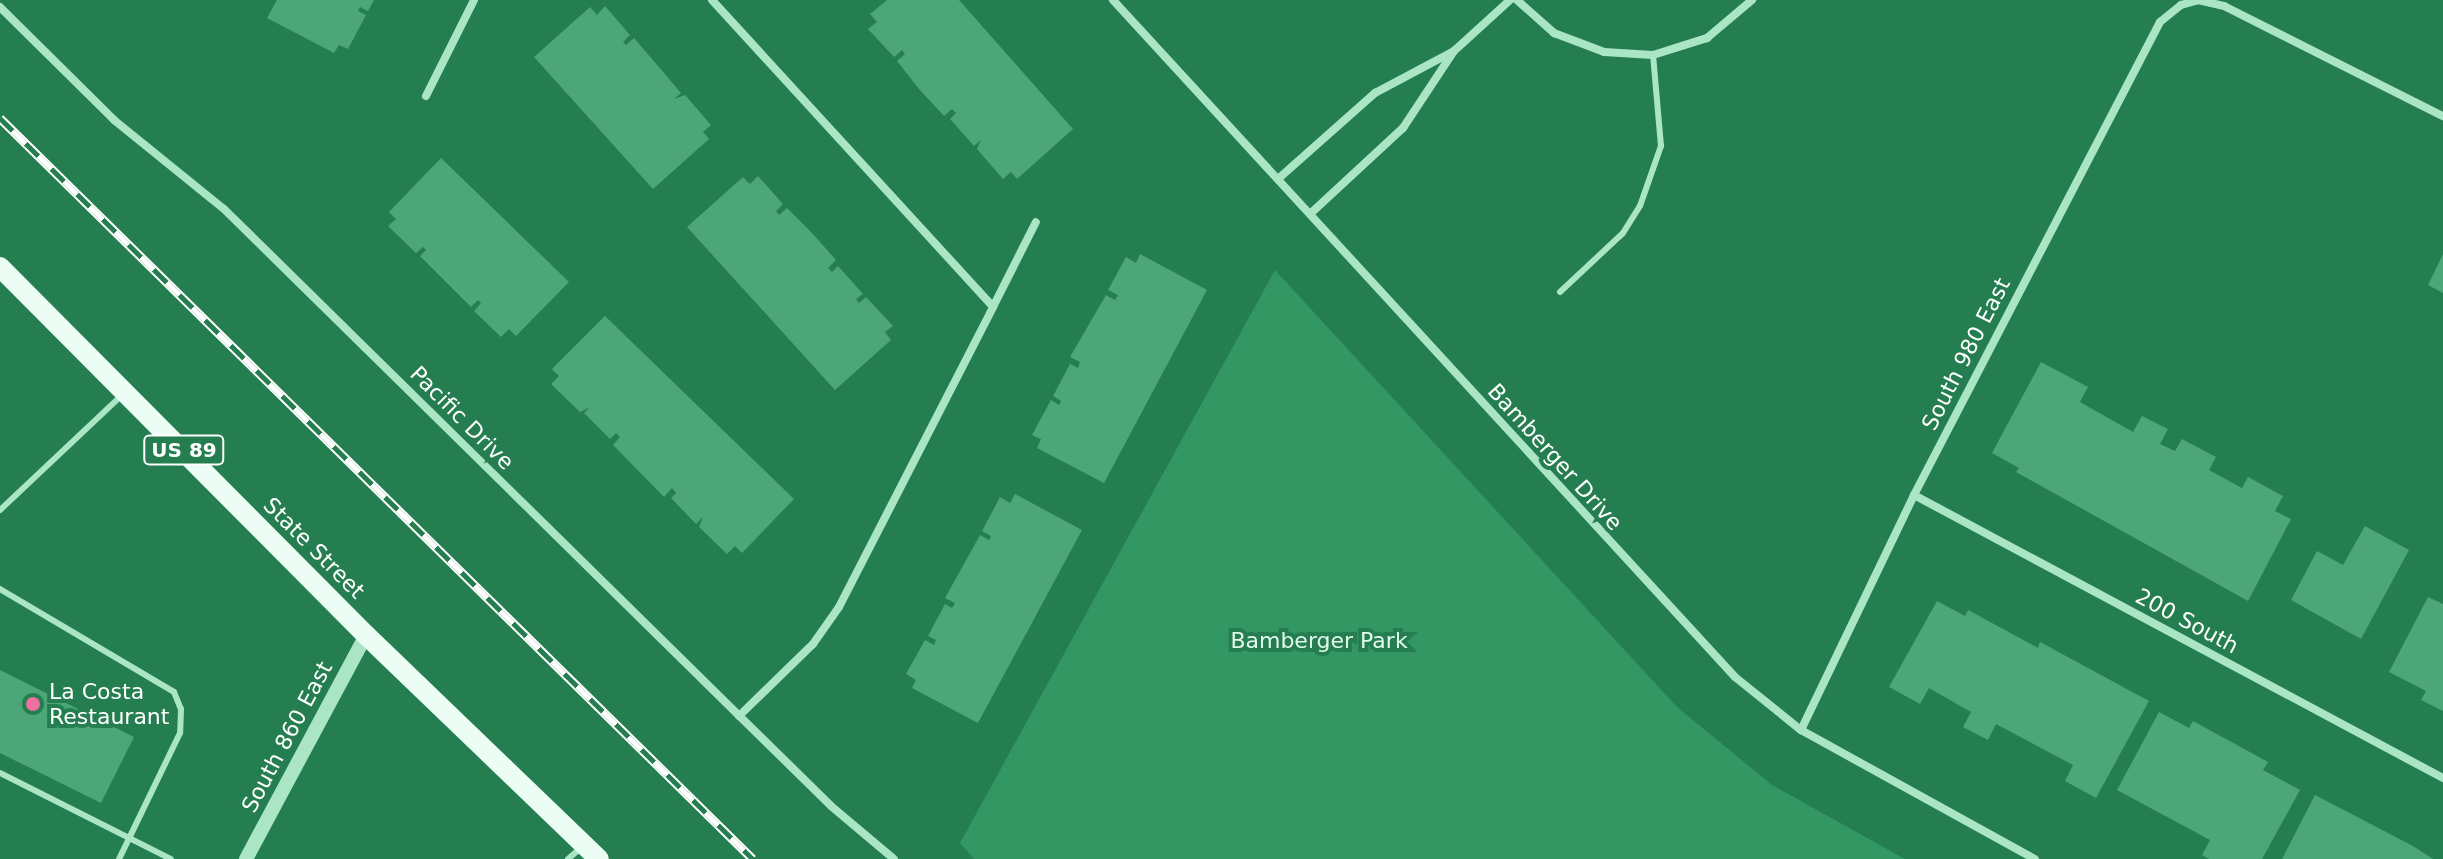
<!DOCTYPE html>
<style>
body{margin:0}
#map{position:relative;width:2443px;height:859px;overflow:hidden;background:#257e50;font-family:"DejaVu Sans",sans-serif}
div>[style]{position:absolute}
.green>*{inset:0;background:#329762}
.building>*{inset:0;background:#4da677}
.service>*{height:6px;margin:-3px;padding:0 3px;transform-origin:3px;border-radius:3px;background:#aae5c6}
.minor>*{height:8px;margin:-4px;padding:0 4px;transform-origin:4px;border-radius:4px;background:#aae5c6}
.tertiary>*{height:14px;margin:-7px;padding:0 7px;transform-origin:7px;border-radius:7px;background:#aae5c6}
.primary>*{height:20px;margin:-10px;padding:0 10px;transform-origin:10px;border-radius:10px;background:#ebfdf4}
.rail>*{height:9px;margin-top:-4.5px;transform-origin:0;background:repeating-linear-gradient(90deg,#257e50 0 18px,#fff 0 36px);box-sizing:border-box;border-block:2px solid #fff}
.dots>*{width:22px;height:22px;translate:-50% -50%;box-sizing:border-box;border:4px solid #257e50;border-radius:50%}
span{translate:-50% -50%;white-space:nowrap;text-align:center;line-height:1.15;-webkit-text-stroke:8px #257e50;paint-order:stroke}
.shield-label span{padding:2px 6px;background:#257e50;border:2px solid;border-radius:6px;-webkit-text-stroke-width:0}
.shield-label{font-size:20px;color:#fff;font-weight:700}
.street-label{font-size:22px;color:#fff}
.park-label{font-size:22px;color:#e1f8ec}
.poi-label{font-size:22px;color:#fff}
.left{translate:0 -50%;text-align:left}
</style>
<div id="map">
<div class="green">
<i style="clip-path:polygon(1275px 270px,1677px 707px,1772px 785px,1905px 859px,974px 859px,960px 843px)"></i>
</div>
<div class="building">
<i style="clip-path:polygon(277px 0,374px 0,368px 11px,360px 7px,358px 11px,366px 15px,348px 49px,339px 45px,334px 53px,267px 18px)"></i>
<i style="clip-path:polygon(887px 0,959px 0,1073px 129px,1017px 179px,1011px 172px,1003px 179px,977px 149px,981px 140px,974px 146px,950px 119px,956px 113px,952px 109px,944px 116px,919px 89px,897px 61px,905px 54px,902px 50px,894px 57px,868px 29px,877px 22px,870px 14px)"></i>
<i style="clip-path:polygon(605px 6px,630px 35px,623px 42px,626px 45px,634px 38px,681px 93px,674px 99px,685px 95px,711px 125px,703px 132px,709px 139px,653px 189px,534px 57px,590px 7px,597px 15px)"></i>
<i style="clip-path:polygon(441px 158px,569px 282px,516px 336px,509px 329px,501px 337px,474px 311px,481px 303px,478px 300px,471px 307px,420px 256px,426px 250px,423px 247px,416px 253px,388px 226px,396px 219px,389px 212px)"></i>
<i style="clip-path:polygon(758px 176px,783px 204px,776px 211px,779px 215px,787px 208px,812px 233px,836px 260px,828px 268px,832px 272px,838px 266px,863px 294px,856px 299px,859px 303px,866px 297px,893px 326px,885px 332px,891px 340px,835px 390px,687px 227px,743px 177px,750px 184px)"></i>
<i style="clip-path:polygon(1140px 254px,1207px 290px,1104px 483px,1037px 448px,1041px 439px,1032px 435px,1051px 400px,1059px 405px,1061px 401px,1053px 396px,1070px 364px,1078px 368px,1080px 362px,1070px 357px,1106px 295px,1115px 300px,1118px 295px,1108px 290px,1126px 257px,1136px 263px)"></i>
<i style="clip-path:polygon(2443px 254px,2443px 293px,2428px 285px)"></i>
<i style="clip-path:polygon(605px 316px,794px 499px,742px 553px,735px 546px,727px 554px,699px 527px,703px 517px,696px 524px,671px 498px,676px 493px,672px 488px,664px 497px,613px 445px,620px 437px,616px 433px,610px 439px,584px 413px,590px 407px,580px 412px,551px 384px,559px 376px,552px 369px)"></i>
<i style="clip-path:polygon(2041px 362px,2088px 387px,2080px 402px,2133px 432px,2142px 416px,2168px 429px,2160px 444px,2175px 451px,2182px 439px,2216px 457px,2209px 470px,2242px 488px,2248px 477px,2283px 496px,2275px 511px,2291px 519px,2248px 601px,2016px 472px,2019px 468px,1992px 453px)"></i>
<i style="clip-path:polygon(1015px 494px,1082px 530px,978px 723px,912px 688px,916px 680px,906px 674px,925px 640px,934px 645px,936px 640px,928px 636px,945px 604px,952px 608px,955px 603px,945px 598px,980px 535px,989px 540px,991px 536px,982px 531px,1000px 497px,1010px 503px)"></i>
<i style="clip-path:polygon(2365px 526px,2409px 550px,2361px 639px,2291px 600px,2317px 551px,2343px 565px)"></i>
<i style="clip-path:polygon(2428px 597px,2443px 604px,2443px 711px,2421px 700px,2426px 691px,2389px 672px)"></i>
<i style="clip-path:polygon(1937px 601px,1965px 616px,1968px 610px,2038px 648px,2040px 642px,2149px 701px,2096px 798px,2065px 781px,2073px 765px,1996px 724px,1988px 740px,1963px 727px,1971px 712px,1929px 688px,1920px 704px,1889px 687px)"></i>
<i style="clip-path:polygon(0 670px,134px 737px,101px 803px,0 753px)"></i>
<i style="clip-path:polygon(2159px 712px,2189px 728px,2193px 721px,2268px 762px,2263px 770px,2300px 790px,2262px 859px,2209px 859px,2202px 855px,2210px 840px,2117px 790px)"></i>
<i style="clip-path:polygon(2315px 795px,2413px 846px,2433px 859px,2282px 859px)"></i>
</div>
<div class="service">
<i style="left:1560px;top:292px;width:86px;rotate:-43.1deg"></i>
<i style="left:1623px;top:233px;width:32px;rotate:-58deg"></i>
<i style="left:1640px;top:206px;width:64px;rotate:-70.7deg"></i>
<i style="left:1661px;top:146px;width:91px;rotate:-95deg"></i>
<i style="left:0;top:510px;width:169px;rotate:-43.3deg"></i>
<i style="left:0;top:589px;width:202px;rotate:30.6deg"></i>
<i style="left:174px;top:692px;width:18px;rotate:68deg"></i>
<i style="left:181px;top:709px;width:24px;rotate:92deg"></i>
<i style="left:180px;top:733px;width:140px;rotate:115.8deg"></i>
<i style="left:0;top:773px;width:191px;rotate:26.7deg"></i>
<i style="left:568px;top:859px;width:18px;rotate:-41deg"></i>
</div>
<div class="minor">
<i style="left:712px;top:0;width:416px;rotate:47.5deg"></i>
<i style="left:993px;top:307px;width:95px;rotate:-63.2deg"></i>
<i style="left:1113px;top:0;width:919px;rotate:47.42deg"></i>
<i style="left:1735px;top:677px;width:85px;rotate:38.8deg"></i>
<i style="left:1801px;top:730px;width:267px;rotate:28.9deg"></i>
<i style="left:1517px;top:0;width:50px;rotate:41.7deg"></i>
<i style="left:1554px;top:33px;width:53px;rotate:20.8deg"></i>
<i style="left:1604px;top:52px;width:49px;rotate:3.5deg"></i>
<i style="left:1653px;top:55px;width:57px;rotate:-17.5deg"></i>
<i style="left:1707px;top:38px;width:59px;rotate:-40.2deg"></i>
<i style="left:0;top:7px;width:161px;rotate:44.7deg"></i>
<i style="left:114px;top:120px;width:141px;rotate:39deg"></i>
<i style="left:224px;top:209px;width:851px;rotate:44.52deg"></i>
<i style="left:831px;top:806px;width:82px;rotate:40.1deg"></i>
<i style="left:426px;top:96px;width:107px;rotate:-63.4deg"></i>
<i style="left:1278px;top:179px;width:130px;rotate:-41.6deg"></i>
<i style="left:1375px;top:93px;width:89px;rotate:-28deg"></i>
<i style="left:1310px;top:214px;width:127px;rotate:-42.8deg"></i>
<i style="left:1403px;top:128px;width:92px;rotate:-56.5deg"></i>
<i style="left:1454px;top:51px;width:76px;rotate:-42.3deg"></i>
<i style="left:1914px;top:495px;width:600px;rotate:28.15deg"></i>
<i style="left:739px;top:716px;width:103px;rotate:-44.2deg"></i>
<i style="left:813px;top:644px;width:45px;rotate:-54.9deg"></i>
<i style="left:839px;top:607px;width:337px;rotate:-62.8deg"></i>
<i style="left:1801px;top:730px;width:261px;rotate:-64.3deg"></i>
<i style="left:1914px;top:495px;width:533px;rotate:-62.52deg"></i>
<i style="left:2160px;top:22px;width:27px;rotate:-39deg"></i>
<i style="left:2181px;top:5px;width:18px;rotate:-16deg"></i>
<i style="left:2198px;top:0;width:27px;rotate:13deg"></i>
<i style="left:2224px;top:6px;width:245px;rotate:26.7deg"></i>
</div>
<div class="tertiary">
<i style="left:246px;top:859px;width:254px;rotate:-61.8deg"></i>
</div>
<div class="primary">
<i style="left:0;top:267px;width:519px;rotate:45.16deg"></i>
<i style="left:366px;top:635px;width:323px;rotate:43.9deg"></i>
</div>
<div class="rail">
<i style="left:0;top:118px;width:1056px;rotate:44.54deg"></i>
</div>
<div class="dots">
<i style="left:33px;top:704px;background:#ef6f9e"></i>
</div>
<div class="shield-label">
<span style="left:184px;top:450px">US 89</span>
</div>
<div class="street-label">
<span style="left:1966px;top:354px;rotate:-63deg">South 980 East</span>
<span style="left:462px;top:418px;rotate:45deg">Pacific Drive</span>
<span style="left:1555px;top:457px;rotate:48deg">Bamberger Drive</span>
<span style="left:314px;top:548px;rotate:45deg">State Street</span>
<span style="left:2187px;top:621px;rotate:28deg">200 South</span>
<span style="left:287px;top:737px;rotate:-62deg">South 860 East</span>
</div>
<div class="park-label">
<span style="left:1319px;top:641px">Bamberger Park</span>
</div>
<div class="poi-label">
<span class="left" style="left:49px;top:704px">La Costa<br>Restaurant</span>
</div>
</div>
